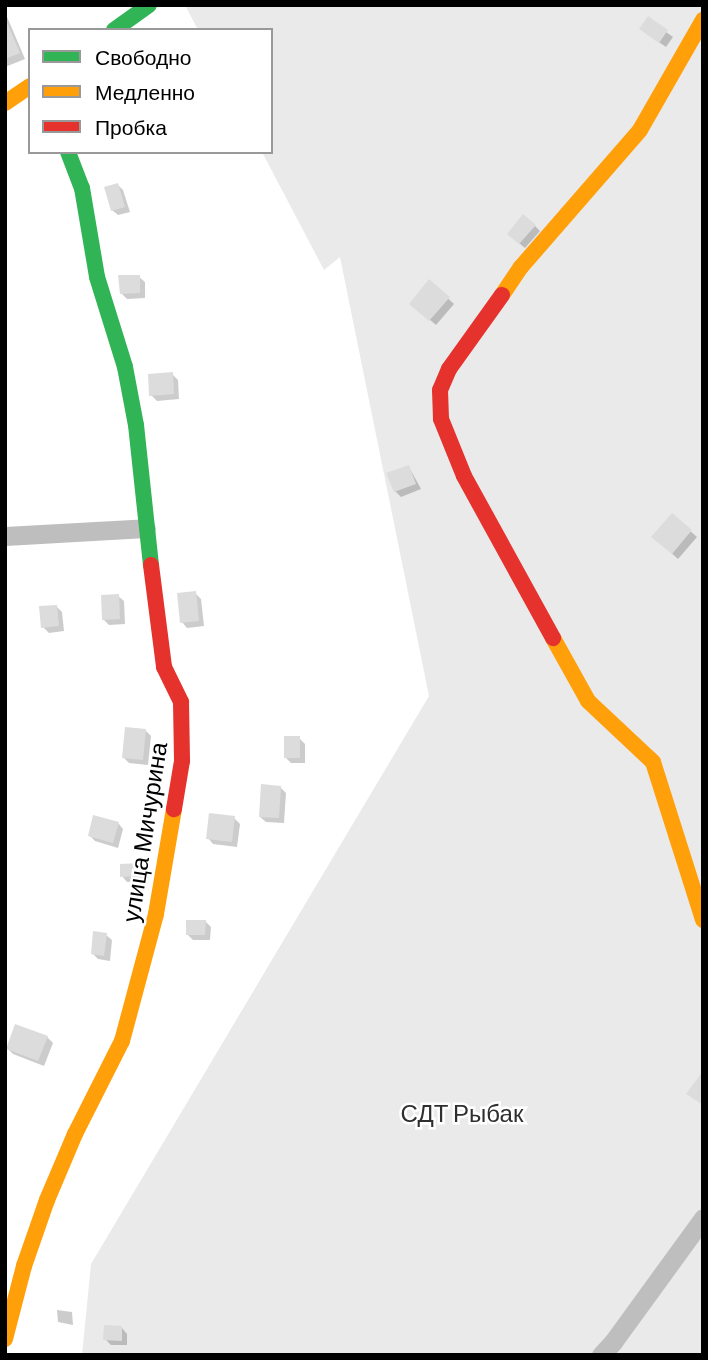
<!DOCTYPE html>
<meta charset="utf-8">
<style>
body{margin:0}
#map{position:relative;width:708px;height:1360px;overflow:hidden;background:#fff;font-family:Barlow,sans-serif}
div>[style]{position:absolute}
.green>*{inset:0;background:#eaeaea}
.shadow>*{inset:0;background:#0003}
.building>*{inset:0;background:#dcdcdc}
.street>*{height:19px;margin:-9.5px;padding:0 9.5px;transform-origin:9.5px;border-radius:9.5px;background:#bebebe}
.fast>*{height:16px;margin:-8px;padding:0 8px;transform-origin:8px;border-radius:8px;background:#30b455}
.slow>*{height:16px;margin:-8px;padding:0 8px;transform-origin:8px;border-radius:8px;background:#ff9f0a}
.jam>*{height:16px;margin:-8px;padding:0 8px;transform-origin:8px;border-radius:8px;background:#e5322d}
span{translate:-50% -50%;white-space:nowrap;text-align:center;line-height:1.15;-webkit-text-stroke:5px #fff;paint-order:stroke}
.street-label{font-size:24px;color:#000}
.park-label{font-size:24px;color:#2f2f2f}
.frame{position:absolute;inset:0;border:7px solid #000;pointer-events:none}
.legend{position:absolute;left:28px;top:28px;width:245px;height:126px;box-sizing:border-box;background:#fff;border:2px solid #999;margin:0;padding:9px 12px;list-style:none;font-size:21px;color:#000}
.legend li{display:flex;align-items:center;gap:14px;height:35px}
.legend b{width:35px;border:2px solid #999}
</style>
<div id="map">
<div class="green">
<i style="clip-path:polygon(185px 5px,703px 5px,703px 1355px,82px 1355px,91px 1264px,429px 696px,340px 257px,324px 270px,262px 152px,271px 152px,271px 30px,198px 30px)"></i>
</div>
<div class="shadow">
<i style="clip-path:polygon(5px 12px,25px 59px,5px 67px)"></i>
<i style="clip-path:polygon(648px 19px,673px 37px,666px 47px,647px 34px)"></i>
<i style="clip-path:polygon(118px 185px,123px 190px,130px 212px,118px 215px,112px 210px)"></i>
<i style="clip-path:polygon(535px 226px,540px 231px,525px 248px,514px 239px)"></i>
<i style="clip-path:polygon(139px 277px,145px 282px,145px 298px,127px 299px,121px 293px)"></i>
<i style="clip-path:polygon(430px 282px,454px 304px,436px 325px,417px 309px)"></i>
<i style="clip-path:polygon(172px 374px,178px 380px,179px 399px,157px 401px,151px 395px)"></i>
<i style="clip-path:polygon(409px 467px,421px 489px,401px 497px,395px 491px)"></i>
<i style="clip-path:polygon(672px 515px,697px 537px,678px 559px,659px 542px)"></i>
<i style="clip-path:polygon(195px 593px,201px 599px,204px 626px,187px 628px,182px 622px)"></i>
<i style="clip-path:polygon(118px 596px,124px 601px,125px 624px,109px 625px,103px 619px)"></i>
<i style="clip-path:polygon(56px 606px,62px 612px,64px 631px,49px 633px,43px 627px)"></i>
<i style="clip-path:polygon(145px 730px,151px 736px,148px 765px,129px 763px,124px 758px)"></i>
<i style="clip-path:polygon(299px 738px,305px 744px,305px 763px,291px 763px,285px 757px)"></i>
<i style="clip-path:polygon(280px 787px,286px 793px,284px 823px,266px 822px,260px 817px)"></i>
<i style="clip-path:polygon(234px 818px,240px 824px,237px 847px,213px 844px,208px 838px)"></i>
<i style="clip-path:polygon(118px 823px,123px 829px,118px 848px,95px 841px,90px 836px)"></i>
<i style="clip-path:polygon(140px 865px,146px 871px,146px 881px,127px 882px,122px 876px)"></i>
<i style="clip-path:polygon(205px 921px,211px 927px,210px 940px,193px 940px,187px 934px)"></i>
<i style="clip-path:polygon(106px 935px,112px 940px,110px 961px,98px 959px,93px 954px)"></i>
<i style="clip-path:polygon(47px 1037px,53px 1043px,44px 1066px,13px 1054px,8px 1049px)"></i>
<i style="clip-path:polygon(57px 1310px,72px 1312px,73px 1325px,58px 1322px)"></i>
<i style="clip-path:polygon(122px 1328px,127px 1334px,127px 1345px,111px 1345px,105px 1339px)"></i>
</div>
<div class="building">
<i style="clip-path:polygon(648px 16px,668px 30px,659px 43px,639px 29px)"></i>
<i style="clip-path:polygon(5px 18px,20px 53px,5px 59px)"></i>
<i style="clip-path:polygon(118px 183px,125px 207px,111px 211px,104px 187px)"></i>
<i style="clip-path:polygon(523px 214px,536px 225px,519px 244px,507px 234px)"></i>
<i style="clip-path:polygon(118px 275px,140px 275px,140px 293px,120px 294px)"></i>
<i style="clip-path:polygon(429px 279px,450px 297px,429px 321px,409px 304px)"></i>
<i style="clip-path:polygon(173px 372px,174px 394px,149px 396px,148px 374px)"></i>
<i style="clip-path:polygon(409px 465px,416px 484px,394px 492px,386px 473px)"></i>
<i style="clip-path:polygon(672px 513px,692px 530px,672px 554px,651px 537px)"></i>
<i style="clip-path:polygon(196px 591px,199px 621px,180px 623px,177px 593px)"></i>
<i style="clip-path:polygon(119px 594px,120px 619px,102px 620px,101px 595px)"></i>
<i style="clip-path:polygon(57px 605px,59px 626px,41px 628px,39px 606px)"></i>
<i style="clip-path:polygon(125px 727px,146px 729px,143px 760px,122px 758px)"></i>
<i style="clip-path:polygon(284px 736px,300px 736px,300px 758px,284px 758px)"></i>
<i style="clip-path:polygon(261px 784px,281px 786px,279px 818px,259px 817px)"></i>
<i style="clip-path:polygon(209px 813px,235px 816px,232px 842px,206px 839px)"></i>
<i style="clip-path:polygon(93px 815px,119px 822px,113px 843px,88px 836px)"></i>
<i style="clip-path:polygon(141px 863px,141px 876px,120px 877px,120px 864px)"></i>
<i style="clip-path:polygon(186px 920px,206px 920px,205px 935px,186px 935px)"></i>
<i style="clip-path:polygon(93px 931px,107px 933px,104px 956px,91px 954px)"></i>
<i style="clip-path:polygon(15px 1024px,48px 1036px,38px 1061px,6px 1049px)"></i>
<i style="clip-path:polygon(703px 1071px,703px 1105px,686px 1094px)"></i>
<i style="clip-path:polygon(104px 1325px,122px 1326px,122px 1341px,103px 1340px)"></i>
</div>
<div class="street">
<i style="left:5px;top:536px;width:141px;rotate:-3.2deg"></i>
<i style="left:601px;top:1355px;width:18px;rotate:-47deg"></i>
<i style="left:613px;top:1342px;width:153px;rotate:-54deg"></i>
</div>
<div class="fast">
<i style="left:114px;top:30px;width:43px;rotate:-35.5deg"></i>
<i style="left:68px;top:152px;width:39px;rotate:69deg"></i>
<i style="left:82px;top:188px;width:90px;rotate:80.4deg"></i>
<i style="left:97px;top:277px;width:94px;rotate:72.7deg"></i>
<i style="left:125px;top:367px;width:59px;rotate:79.3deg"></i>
<i style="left:136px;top:425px;width:141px;rotate:83.9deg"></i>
</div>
<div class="slow">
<i style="left:5px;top:103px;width:30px;rotate:-34deg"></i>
<i style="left:502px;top:295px;width:34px;rotate:-56deg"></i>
<i style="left:521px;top:267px;width:181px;rotate:-49deg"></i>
<i style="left:640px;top:130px;width:127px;rotate:-60.2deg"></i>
<i style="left:553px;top:638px;width:72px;rotate:60.9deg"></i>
<i style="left:588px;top:701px;width:89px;rotate:43.2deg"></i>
<i style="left:653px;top:762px;width:166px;rotate:72.4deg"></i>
<i style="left:5px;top:1339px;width:75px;rotate:-75.4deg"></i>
<i style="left:24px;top:1266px;width:70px;rotate:-70.8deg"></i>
<i style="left:47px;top:1200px;width:72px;rotate:-67deg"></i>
<i style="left:75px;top:1134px;width:104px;rotate:-63.2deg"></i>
<i style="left:122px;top:1041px;width:131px;rotate:-75deg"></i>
<i style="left:156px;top:914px;width:107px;rotate:-80.3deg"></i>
</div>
<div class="jam">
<i style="left:502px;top:295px;width:91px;rotate:125.6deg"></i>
<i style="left:449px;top:369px;width:23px;rotate:113deg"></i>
<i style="left:440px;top:390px;width:29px;rotate:88deg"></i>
<i style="left:441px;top:419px;width:61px;rotate:68deg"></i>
<i style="left:464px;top:476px;width:185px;rotate:61.2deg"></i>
<i style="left:151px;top:565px;width:103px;rotate:82.7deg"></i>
<i style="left:164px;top:667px;width:39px;rotate:64deg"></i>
<i style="left:181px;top:702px;width:59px;rotate:89deg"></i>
<i style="left:182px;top:761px;width:49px;rotate:99.5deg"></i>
</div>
<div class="street-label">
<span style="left:144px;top:832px;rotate:-81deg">улица Мичурина</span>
</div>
<div class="park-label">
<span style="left:462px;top:1113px">СДТ Рыбак</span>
</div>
<div class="frame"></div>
<ul class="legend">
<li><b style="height:9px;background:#30b455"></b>Свободно</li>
<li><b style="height:9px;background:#ff9f0a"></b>Медленно</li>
<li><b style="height:9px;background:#e5322d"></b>Пробка</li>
</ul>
</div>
